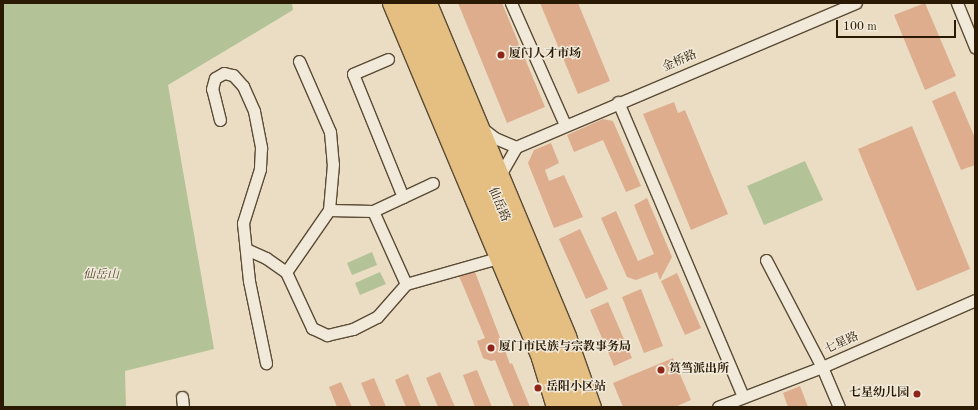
<!DOCTYPE html>
<meta charset="utf-8">
<style>
body{margin:0}
#map{position:relative;width:978px;height:410px;overflow:hidden;background:#eaddc4;font-family:"Old Standard TT","Noto Serif SC",serif}
div>[style]{position:absolute}
.green>*{inset:0;background:#b4c297}
.building>*{inset:0;background:#ddad8d}
.roads{filter:drop-shadow(1px 0 #5a4b34) drop-shadow(-1px 0 #5a4b34) drop-shadow(0 1px #5a4b34) drop-shadow(0 -1px #5a4b34)}
.minor>*{height:11px;margin:-5.5px;padding:0 5.5px;transform-origin:5.5px;border-radius:5.5px;background:#f1e9d9}
.major>*{height:15px;margin:-7.5px;padding:0 7.5px;transform-origin:7.5px;border-radius:7.5px;background:#e5be82}
.highway>*{height:17px;margin:-8.5px;padding:0 8.5px;transform-origin:8.5px;border-radius:8.5px;background:#e5be82}
.dots>*{width:11px;height:11px;translate:-50% -50%;box-sizing:border-box;border:2px solid #f1e9d9;border-radius:50%}
span{translate:-50% -50%;white-space:nowrap;text-align:center;line-height:1.15;-webkit-text-stroke:3px #f1e9d9;paint-order:stroke}
.poi-label{font-size:12px;color:#2a1a04;font-weight:700}
.left{translate:0 -50%;text-align:left}
.right{translate:-100% -50%;text-align:right}
.street-label{font-size:12px;color:#2a1a04}
.park-label{font-size:12px;color:#534c30;font-style:italic}
.frame{position:absolute;inset:0;border:4px solid #2a1a04;pointer-events:none}
.scale{position:absolute;left:836px;top:20px;width:120px;height:18px;box-sizing:border-box;border:2px solid #2a1a04;border-top:0;padding-left:5px;font-size:12px;line-height:14px;white-space:nowrap;color:#2a1a04;-webkit-text-stroke:3px #f1e9d9;paint-order:stroke}
</style>
<div id="map">
<div class="green">
<i style="clip-path:polygon(3px 3px,292px 3px,293px 10px,168px 85px,214px 349px,125px 371px,126px 407px,3px 407px)"></i>
<i style="clip-path:polygon(805px 161px,823px 200px,764px 225px,747px 186px)"></i>
<i style="clip-path:polygon(372px 252px,377px 265px,352px 275px,347px 263px)"></i>
<i style="clip-path:polygon(380px 272px,386px 284px,360px 295px,355px 283px)"></i>
</div>
<div class="building">
<i style="clip-path:polygon(458px 3px,502px 3px,545px 107px,507px 123px)"></i>
<i style="clip-path:polygon(540px 3px,578px 3px,610px 81px,578px 94px)"></i>
<i style="clip-path:polygon(925px 3px,956px 76px,925px 90px,894px 15px)"></i>
<i style="clip-path:polygon(955px 91px,975px 138px,975px 165px,961px 170px,932px 101px)"></i>
<i style="clip-path:polygon(674px 102px,678px 113px,685px 110px,728px 214px,691px 230px,643px 114px)"></i>
<i style="clip-path:polygon(603px 119px,613px 121px,641px 186px,626px 192px,603px 140px,574px 152px,567px 135px)"></i>
<i style="clip-path:polygon(912px 126px,970px 269px,917px 291px,858px 149px)"></i>
<i style="clip-path:polygon(551px 143px,559px 163px,545px 170px,549px 181px,564px 175px,583px 217px,554px 228px,528px 163px,534px 150px)"></i>
<i style="clip-path:polygon(647px 198px,672px 257px,660px 280px,657px 272px,636px 280px,627px 277px,601px 218px,616px 211px,638px 261px,654px 254px,634px 205px)"></i>
<i style="clip-path:polygon(580px 229px,608px 289px,586px 299px,559px 239px)"></i>
<i style="clip-path:polygon(475px 272px,510px 364px,512px 363px,530px 407px,514px 407px,495px 360px,491px 361px,483px 358px,477px 341px,485px 338px,459px 276px)"></i>
<i style="clip-path:polygon(677px 273px,701px 328px,685px 335px,661px 281px)"></i>
<i style="clip-path:polygon(641px 289px,663px 346px,644px 353px,622px 297px)"></i>
<i style="clip-path:polygon(608px 302px,632px 358px,614px 366px,590px 310px)"></i>
<i style="clip-path:polygon(673px 358px,691px 400px,675px 407px,623px 407px,613px 383px)"></i>
<i style="clip-path:polygon(477px 370px,492px 407px,475px 407px,463px 375px)"></i>
<i style="clip-path:polygon(440px 372px,455px 407px,438px 407px,426px 378px)"></i>
<i style="clip-path:polygon(408px 374px,421px 407px,406px 407px,395px 380px)"></i>
<i style="clip-path:polygon(374px 378px,386px 407px,371px 407px,361px 383px)"></i>
<i style="clip-path:polygon(341px 382px,352px 407px,337px 407px,329px 387px)"></i>
<i style="clip-path:polygon(800px 386px,808px 407px,788px 407px,783px 393px)"></i>
</div>
<div class="roads">
<div class="minor">
<i style="left:511px;top:3px;width:133px;rotate:66.1deg"></i>
<i style="left:957px;top:3px;width:48px;rotate:67.8deg"></i>
<i style="left:388px;top:59px;width:38px;rotate:157deg"></i>
<i style="left:353px;top:74px;width:133px;rotate:67.9deg"></i>
<i style="left:299px;top:61px;width:77px;rotate:66.4deg"></i>
<i style="left:330px;top:132px;width:32px;rotate:85deg"></i>
<i style="left:333px;top:164px;width:46px;rotate:95deg"></i>
<i style="left:329px;top:210px;width:75px;rotate:124.7deg"></i>
<i style="left:286px;top:272px;width:62px;rotate:65.1deg"></i>
<i style="left:312px;top:328px;width:17px;rotate:25deg"></i>
<i style="left:327px;top:335px;width:27px;rotate:-13deg"></i>
<i style="left:353px;top:329px;width:27px;rotate:-27deg"></i>
<i style="left:377px;top:317px;width:44px;rotate:-48.7deg"></i>
<i style="left:406px;top:284px;width:96px;rotate:-15.8deg"></i>
<i style="left:618px;top:102px;width:320px;rotate:67deg"></i>
<i style="left:220px;top:120px;width:32px;rotate:-104deg"></i>
<i style="left:212px;top:89px;width:11px;rotate:-75deg"></i>
<i style="left:215px;top:78px;width:10px;rotate:-29deg"></i>
<i style="left:224px;top:73px;width:9px;rotate:13deg"></i>
<i style="left:233px;top:75px;width:15px;rotate:48deg"></i>
<i style="left:243px;top:86px;width:27px;rotate:66deg"></i>
<i style="left:254px;top:111px;width:38px;rotate:79deg"></i>
<i style="left:261px;top:148px;width:21px;rotate:93deg"></i>
<i style="left:260px;top:169px;width:57px;rotate:107.5deg"></i>
<i style="left:243px;top:223px;width:58px;rotate:84.1deg"></i>
<i style="left:249px;top:281px;width:84px;rotate:78.3deg"></i>
<i style="left:482px;top:128px;width:16px;rotate:38deg"></i>
<i style="left:495px;top:138px;width:23px;rotate:23deg"></i>
<i style="left:516px;top:147px;width:369px;rotate:-23deg"></i>
<i style="left:500px;top:175px;width:32px;rotate:-60deg"></i>
<i style="left:329px;top:210px;width:44px;rotate:1.3deg"></i>
<i style="left:373px;top:211px;width:66px;rotate:-25deg"></i>
<i style="left:373px;top:211px;width:80px;rotate:65.7deg"></i>
<i style="left:246px;top:249px;width:22px;rotate:24deg"></i>
<i style="left:266px;top:258px;width:24px;rotate:35deg"></i>
<i style="left:766px;top:260px;width:121px;rotate:62.4deg"></i>
<i style="left:822px;top:367px;width:43px;rotate:67deg"></i>
<i style="left:182px;top:397px;width:10px;rotate:84deg"></i>
<i style="left:718px;top:407px;width:111px;rotate:-21deg"></i>
<i style="left:822px;top:367px;width:167px;rotate:-23.6deg"></i>
</div>
<div class="major">
<i style="left:390px;top:3px;width:385px;rotate:67.2deg"></i>
<i style="left:539px;top:358px;width:51px;rotate:73deg"></i>
<i style="left:429px;top:3px;width:361px;rotate:67.3deg"></i>
<i style="left:568px;top:336px;width:75px;rotate:70.6deg"></i>
</div>
<div class="highway">
<i style="left:401px;top:3px;width:349px;rotate:67.4deg"></i>
<i style="left:535px;top:325px;width:87px;rotate:69.9deg"></i>
<i style="left:414px;top:3px;width:392px;rotate:67.2deg"></i>
<i style="left:566px;top:364px;width:45px;rotate:72deg"></i>
</div>
</div>
<div class="dots">
<i style="left:501px;top:55px;background:#8f2418"></i>
<i style="left:491px;top:348px;background:#8f2418"></i>
<i style="left:661px;top:370px;background:#8f2418"></i>
<i style="left:538px;top:388px;background:#8f2418"></i>
<i style="left:917px;top:394px;background:#8f2418"></i>
</div>
<div class="poi-label">
<span class="left" style="left:509px;top:55px">厦门人才市场</span>
<span class="left" style="left:499px;top:348px">厦门市民族与宗教事务局</span>
<span class="left" style="left:669px;top:370px">筼筜派出所</span>
<span class="left" style="left:546px;top:388px">岳阳小区站</span>
<span class="right" style="left:909px;top:394px">七星幼儿园</span>
</div>
<div class="street-label">
<span style="left:680px;top:62px;rotate:-23deg">金桥路</span>
<span style="left:498px;top:205px;rotate:67deg">仙岳路</span>
<span style="left:842px;top:344px;rotate:-24deg">七星路</span>
</div>
<div class="park-label">
<span style="left:101px;top:276px">仙岳山</span>
</div>
<div class="frame"></div>
<div class="scale">100 m</div>
</div>
